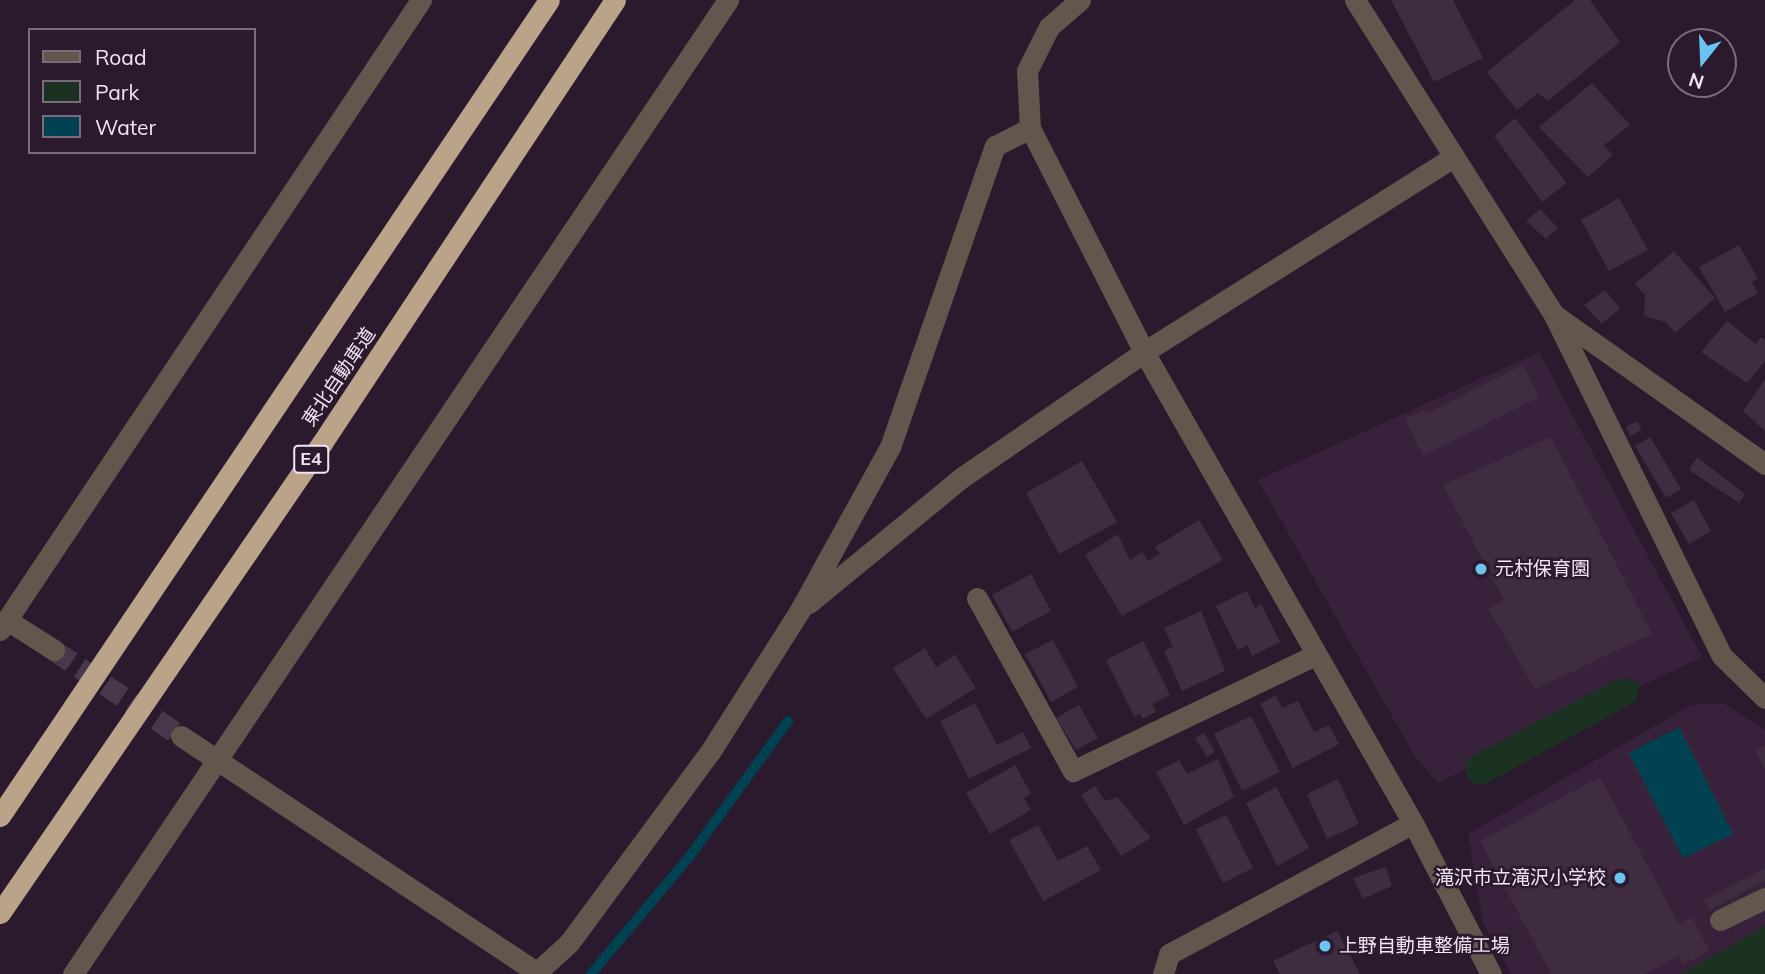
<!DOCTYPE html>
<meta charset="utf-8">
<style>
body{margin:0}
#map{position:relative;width:1765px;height:974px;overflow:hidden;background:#2b192d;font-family:Mulish,"Noto Sans JP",sans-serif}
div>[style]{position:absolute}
.built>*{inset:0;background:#38223b}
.green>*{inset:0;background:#1b3223}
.water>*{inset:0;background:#004152}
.stream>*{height:10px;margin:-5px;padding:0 5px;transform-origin:5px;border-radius:5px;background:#004152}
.building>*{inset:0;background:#3f2c41}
.minor-tunnel>*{height:21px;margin-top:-10.5px;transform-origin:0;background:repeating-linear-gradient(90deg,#49384b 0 21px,transparent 0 31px)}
.minor>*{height:21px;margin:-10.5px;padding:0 10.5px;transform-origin:10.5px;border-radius:10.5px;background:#61574d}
.highway>*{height:21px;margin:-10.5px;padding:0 10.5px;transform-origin:10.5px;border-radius:10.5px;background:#bba38a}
.dots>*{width:19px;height:19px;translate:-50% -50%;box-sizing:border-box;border:4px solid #2b192d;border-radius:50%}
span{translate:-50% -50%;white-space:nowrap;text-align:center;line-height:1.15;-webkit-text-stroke:5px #2b192d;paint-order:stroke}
.shield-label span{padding:2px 5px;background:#2b192d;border:2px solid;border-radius:5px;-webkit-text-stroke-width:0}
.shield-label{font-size:18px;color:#f2e5f3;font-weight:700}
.street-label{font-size:19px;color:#f2e5f3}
.poi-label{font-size:19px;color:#f2e5f3}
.left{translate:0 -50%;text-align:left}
.right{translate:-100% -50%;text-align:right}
.legend{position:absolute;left:28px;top:28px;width:228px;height:126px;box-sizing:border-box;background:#2b192d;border:2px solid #7b6b7c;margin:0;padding:9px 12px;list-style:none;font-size:21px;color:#f2e5f3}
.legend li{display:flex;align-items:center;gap:14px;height:35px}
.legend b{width:35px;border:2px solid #7b6b7c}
.north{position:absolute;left:1667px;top:28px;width:70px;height:70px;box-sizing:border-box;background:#2b192d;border:2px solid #7b6b7c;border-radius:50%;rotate:198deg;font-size:19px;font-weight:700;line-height:28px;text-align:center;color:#f2e5f3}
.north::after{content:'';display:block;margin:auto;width:24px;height:32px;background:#6ac3f1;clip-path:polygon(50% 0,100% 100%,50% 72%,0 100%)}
</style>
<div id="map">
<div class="built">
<i style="clip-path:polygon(1539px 352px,1702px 657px,1438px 783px,1414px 755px,1258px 480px)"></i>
<i style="clip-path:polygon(1723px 703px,1765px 730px,1765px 974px,1511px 974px,1483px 922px,1468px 834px,1691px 705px)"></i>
</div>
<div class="green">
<i style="clip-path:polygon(1630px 678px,1640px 684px,1635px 702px,1487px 783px,1475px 785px,1467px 777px,1465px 765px,1472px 756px,1616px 680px)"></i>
<i style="clip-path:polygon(1765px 926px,1765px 974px,1681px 974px)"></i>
</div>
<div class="water">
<i style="clip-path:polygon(1679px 727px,1733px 834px,1683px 858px,1629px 753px)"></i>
</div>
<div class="stream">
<i style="left:591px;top:974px;width:154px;rotate:-50deg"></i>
<i style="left:690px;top:856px;width:167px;rotate:-54deg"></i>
</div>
<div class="building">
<i style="clip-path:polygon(1391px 0,1453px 0,1483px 58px,1434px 82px)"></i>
<i style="clip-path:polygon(1575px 0,1590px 0,1620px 42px,1548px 101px,1538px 93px,1517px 110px,1487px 72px)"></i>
<i style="clip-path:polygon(1592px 83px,1630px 125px,1604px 145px,1613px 155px,1588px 177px,1539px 127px)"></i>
<i style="clip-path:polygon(1515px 118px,1567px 183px,1542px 202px,1494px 136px)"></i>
<i style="clip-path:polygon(1619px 198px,1648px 250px,1609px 271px,1581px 220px)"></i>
<i style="clip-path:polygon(1540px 209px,1558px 228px,1546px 239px,1526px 221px)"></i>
<i style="clip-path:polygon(1739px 245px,1758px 279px,1752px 282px,1758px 293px,1725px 312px,1699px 267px)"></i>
<i style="clip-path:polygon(1674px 251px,1715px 298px,1675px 333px,1666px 322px,1644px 316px,1645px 295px,1635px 284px)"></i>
<i style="clip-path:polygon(1605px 290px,1620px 308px,1602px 324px,1584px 305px)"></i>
<i style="clip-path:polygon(1727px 321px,1756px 344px,1761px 337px,1765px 340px,1765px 361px,1747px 383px,1701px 352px)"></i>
<i style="clip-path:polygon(1523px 365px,1539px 397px,1423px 456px,1405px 419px,1423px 410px,1426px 414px)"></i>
<i style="clip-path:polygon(1765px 379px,1765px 431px,1743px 411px)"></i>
<i style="clip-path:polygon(1637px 421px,1642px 430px,1630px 436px,1626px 427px)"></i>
<i style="clip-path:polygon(1551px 437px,1652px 634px,1535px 689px,1488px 608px,1504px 600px,1443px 485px)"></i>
<i style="clip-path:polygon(1650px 437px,1681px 489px,1666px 498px,1635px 446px)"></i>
<i style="clip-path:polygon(1697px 457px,1745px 494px,1739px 503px,1689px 470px)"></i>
<i style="clip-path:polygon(1082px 461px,1117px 522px,1059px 554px,1026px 493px)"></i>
<i style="clip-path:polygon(1694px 500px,1711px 531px,1689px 544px,1671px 513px)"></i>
<i style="clip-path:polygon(1199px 520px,1223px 560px,1122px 616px,1085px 555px,1118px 534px,1130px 560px,1142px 552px,1148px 561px,1160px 554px,1155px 547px)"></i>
<i style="clip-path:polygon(1031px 574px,1051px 611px,1012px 632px,992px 595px)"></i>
<i style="clip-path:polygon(1247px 591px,1255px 608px,1261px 604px,1280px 642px,1252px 656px,1247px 645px,1238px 650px,1216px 606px)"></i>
<i style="clip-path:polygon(1201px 611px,1225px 671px,1182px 691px,1164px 651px,1173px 647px,1164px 628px)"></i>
<i style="clip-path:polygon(1053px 640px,1078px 687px,1051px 702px,1025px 654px)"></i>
<i style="clip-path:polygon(1143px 641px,1170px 695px,1152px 704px,1156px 712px,1143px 719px,1140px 714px,1134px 716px,1106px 660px)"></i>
<i style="clip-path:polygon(925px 648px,936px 667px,955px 655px,976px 688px,926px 719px,893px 668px)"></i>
<i style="clip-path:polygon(1276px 695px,1282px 708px,1298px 701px,1314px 732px,1329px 725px,1339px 744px,1293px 768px,1260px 704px)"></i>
<i style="clip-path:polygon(975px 703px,997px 745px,1023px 732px,1031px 748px,969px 779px,940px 721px)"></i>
<i style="clip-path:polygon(1079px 705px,1098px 738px,1076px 750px,1056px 718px)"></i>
<i style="clip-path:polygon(1251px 716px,1280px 772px,1242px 791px,1214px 734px)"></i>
<i style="clip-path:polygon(1204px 733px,1215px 752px,1207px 757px,1195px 738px)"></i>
<i style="clip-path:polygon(1765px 745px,1765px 770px,1755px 750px)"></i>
<i style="clip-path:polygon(1218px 759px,1234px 797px,1184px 825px,1156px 772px,1179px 760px,1187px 774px)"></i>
<i style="clip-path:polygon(1015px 765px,1031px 794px,1024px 798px,1031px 810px,990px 834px,966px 793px)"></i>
<i style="clip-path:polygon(1600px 777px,1679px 924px,1692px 917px,1709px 951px,1683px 965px,1679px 956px,1645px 974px,1551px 974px,1480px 841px)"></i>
<i style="clip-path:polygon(1338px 779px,1359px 824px,1327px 839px,1307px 794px)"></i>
<i style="clip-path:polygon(1095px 786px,1105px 801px,1117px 797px,1151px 838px,1121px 856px,1081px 795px)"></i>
<i style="clip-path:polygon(1276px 787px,1309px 848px,1277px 866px,1246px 803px)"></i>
<i style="clip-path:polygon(1226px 815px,1253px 868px,1223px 883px,1196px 829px)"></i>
<i style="clip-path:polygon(1038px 825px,1058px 861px,1087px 846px,1101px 870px,1043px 901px,1009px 840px)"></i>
<i style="clip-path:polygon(1386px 867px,1392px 886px,1363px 899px,1353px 878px)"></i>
<i style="clip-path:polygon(1765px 868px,1765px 881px,1709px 910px,1703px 900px)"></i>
<i style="clip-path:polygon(1337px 931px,1360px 974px,1280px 974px,1273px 961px)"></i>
</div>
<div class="minor-tunnel">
<i style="left:54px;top:650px;width:153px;rotate:34.1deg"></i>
</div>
<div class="minor">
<i style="left:1080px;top:0;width:41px;rotate:138.9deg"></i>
<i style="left:1049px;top:27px;width:49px;rotate:116.6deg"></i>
<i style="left:1027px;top:71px;width:57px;rotate:87deg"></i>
<i style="left:1030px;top:128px;width:251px;rotate:63deg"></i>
<i style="left:1144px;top:352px;width:542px;rotate:60.27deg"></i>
<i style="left:1413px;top:823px;width:170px;rotate:62.7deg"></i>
<i style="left:1355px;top:0;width:373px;rotate:57.7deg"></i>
<i style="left:1554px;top:315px;width:380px;rotate:63.8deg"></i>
<i style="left:1722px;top:656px;width:60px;rotate:44.3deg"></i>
<i style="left:1556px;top:316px;width:256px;rotate:35.3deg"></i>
<i style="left:977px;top:598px;width:198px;rotate:61deg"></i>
<i style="left:1073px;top:771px;width:268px;rotate:-25.6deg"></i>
<i style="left:809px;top:603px;width:197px;rotate:-39.4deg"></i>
<i style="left:961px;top:478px;width:222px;rotate:-34.5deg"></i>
<i style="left:1144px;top:352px;width:366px;rotate:-32.2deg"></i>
<i style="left:7px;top:620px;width:56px;rotate:32.6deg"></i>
<i style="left:0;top:630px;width:758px;rotate:-56.25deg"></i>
<i style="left:181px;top:736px;width:430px;rotate:33.6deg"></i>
<i style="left:1720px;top:920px;width:50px;rotate:-26.1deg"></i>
<i style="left:73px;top:974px;width:1174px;rotate:-56.08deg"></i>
<i style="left:535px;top:974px;width:46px;rotate:-42.4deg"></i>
<i style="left:569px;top:943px;width:237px;rotate:-53.6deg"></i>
<i style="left:710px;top:752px;width:168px;rotate:-57.6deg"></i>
<i style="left:800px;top:610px;width:186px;rotate:-61.1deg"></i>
<i style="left:890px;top:447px;width:319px;rotate:-70.8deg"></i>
<i style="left:995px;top:146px;width:39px;rotate:-27deg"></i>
<i style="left:1163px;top:974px;width:21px;rotate:-73deg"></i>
<i style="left:1169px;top:954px;width:277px;rotate:-28.2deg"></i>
</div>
<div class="highway">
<i style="left:0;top:816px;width:983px;rotate:-56.07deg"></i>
<i style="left:0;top:913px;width:570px;rotate:-55.58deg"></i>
<i style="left:322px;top:443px;width:531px;rotate:-56.52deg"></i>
</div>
<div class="dots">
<i style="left:1481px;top:569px;background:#6ac3f1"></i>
<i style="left:1620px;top:878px;background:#6ac3f1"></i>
<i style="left:1325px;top:946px;background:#6ac3f1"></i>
</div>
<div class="shield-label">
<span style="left:311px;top:459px">E4</span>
</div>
<div class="street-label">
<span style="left:339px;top:377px;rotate:-56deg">東北自動車道</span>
</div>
<div class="poi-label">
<span class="left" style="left:1495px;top:569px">元村保育園</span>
<span class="right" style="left:1606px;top:878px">滝沢市立滝沢小学校</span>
<span class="left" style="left:1339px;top:946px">上野自動車整備工場</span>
</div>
<ul class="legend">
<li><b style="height:9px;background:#61574d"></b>Road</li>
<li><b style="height:19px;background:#1b3223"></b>Park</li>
<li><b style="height:19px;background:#004152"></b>Water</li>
</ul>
<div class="north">N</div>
</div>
